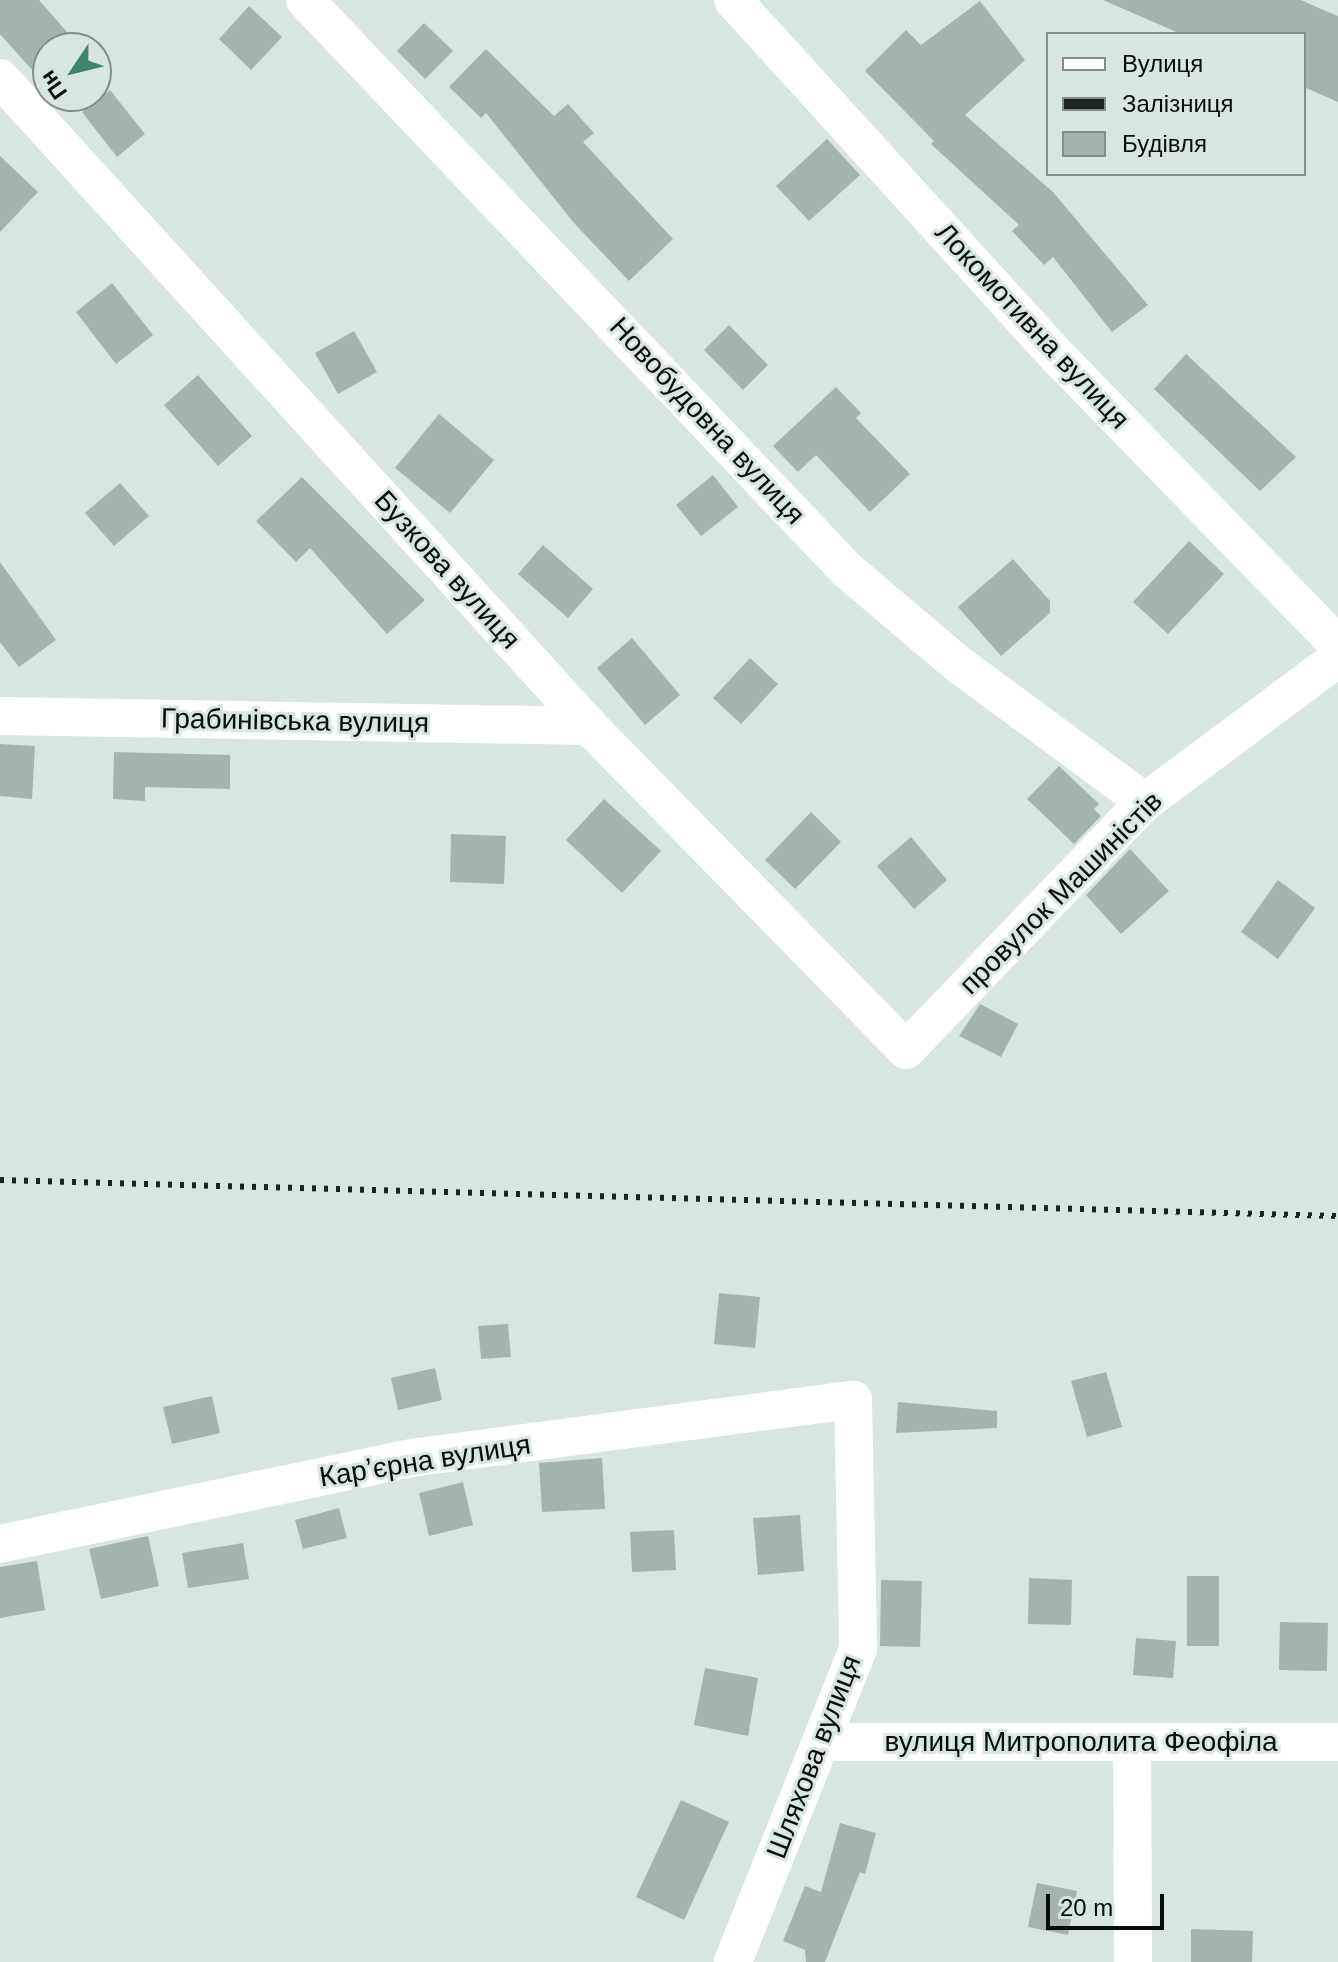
<!DOCTYPE html>
<meta charset="utf-8">
<style>
body{margin:0}
#map{position:relative;width:1338px;height:1962px;overflow:hidden;background:#d7e6e1;font-family:Helvetica,sans-serif}
div>[style]{position:absolute}
.building>*{inset:0;background:#a5b3ae}
.minor>*{height:38px;margin:-19px;padding:0 19px;transform-origin:19px;border-radius:19px;background:#fff}
.rail>*{height:6px;margin-top:-3px;transform-origin:0;background:repeating-linear-gradient(90deg,#1d2321 0 4px,transparent 0 12px)}
span{translate:-50% -50%;white-space:nowrap;text-align:center;line-height:1.15;-webkit-text-stroke:6px #d7e6e1;paint-order:stroke}
.street-label{font-size:28px;color:#080d0b}
.legend{position:absolute;left:1046px;top:32px;width:260px;height:144px;box-sizing:border-box;background:#d7e6e1;border:2px solid #848f8b;margin:0;padding:10px 14px;list-style:none;font-size:24px;color:#080d0b}
.legend li{display:flex;align-items:center;gap:16px;height:40px}
.legend b{width:40px;border:2px solid #848f8b}
.north{position:absolute;left:32px;top:32px;width:80px;height:80px;box-sizing:border-box;background:#d7e6e1;border:2px solid #848f8b;border-radius:50%;rotate:235deg;font-size:22px;font-weight:700;line-height:32px;text-align:center;color:#080d0b}
.north::after{content:'';display:block;margin:auto;width:28px;height:36px;background:#42816f;clip-path:polygon(50% 0,100% 100%,50% 72%,0 100%)}
.scale{position:absolute;left:1046px;top:1894px;width:118px;height:36px;box-sizing:border-box;border:4px solid #080d0b;border-top:0;padding-left:10px;font-size:24px;line-height:28px;white-space:nowrap;color:#080d0b;-webkit-text-stroke:6px #d7e6e1;paint-order:stroke}
</style>
<div id="map">
<div class="building">
<i style="clip-path:polygon(0 0,39px 0,81px 48px,48px 48px,48px 88px,0 34px)"></i>
<i style="clip-path:polygon(1103px 0,1301px 0,1321px 9px,1338px 16px,1338px 102px,1304px 87px,1304px 34px,1181px 34px)"></i>
<i style="clip-path:polygon(980px 1px,1025px 60px,965px 115px,1053px 192px,1148px 305px,1112px 332px,1053px 257px,1044px 265px,1012px 231px,1019px 225px,931px 144px,934px 141px,865px 71px,906px 30px,921px 45px)"></i>
<i style="clip-path:polygon(249px 6px,282px 37px,251px 70px,219px 39px)"></i>
<i style="clip-path:polygon(424px 23px,453px 51px,425px 79px,397px 51px)"></i>
<i style="clip-path:polygon(486px 49px,554px 116px,568px 104px,594px 133px,583px 142px,673px 239px,629px 281px,574px 223px,486px 113px,481px 118px,449px 87px)"></i>
<i style="clip-path:polygon(110px 90px,145px 134px,117px 157px,82px 112px)"></i>
<i style="clip-path:polygon(827px 139px,860px 175px,809px 221px,776px 186px)"></i>
<i style="clip-path:polygon(0 156px,38px 192px,0 232px)"></i>
<i style="clip-path:polygon(112px 283px,153px 335px,116px 364px,76px 312px)"></i>
<i style="clip-path:polygon(729px 325px,768px 365px,743px 390px,704px 350px)"></i>
<i style="clip-path:polygon(354px 331px,377px 372px,338px 394px,315px 353px)"></i>
<i style="clip-path:polygon(1186px 354px,1296px 457px,1260px 491px,1154px 389px)"></i>
<i style="clip-path:polygon(198px 375px,252px 436px,218px 466px,164px 405px)"></i>
<i style="clip-path:polygon(836px 387px,861px 413px,856px 418px,910px 474px,870px 512px,816px 455px,798px 472px,773px 446px)"></i>
<i style="clip-path:polygon(439px 414px,494px 460px,450px 513px,395px 468px)"></i>
<i style="clip-path:polygon(713px 475px,738px 507px,701px 536px,676px 505px)"></i>
<i style="clip-path:polygon(302px 477px,425px 600px,387px 634px,310px 548px,296px 562px,256px 521px)"></i>
<i style="clip-path:polygon(120px 483px,149px 516px,114px 546px,85px 513px)"></i>
<i style="clip-path:polygon(1189px 541px,1224px 574px,1168px 634px,1133px 602px)"></i>
<i style="clip-path:polygon(543px 545px,593px 589px,568px 618px,518px 574px)"></i>
<i style="clip-path:polygon(1013px 559px,1050px 601px,1050px 613px,1001px 656px,958px 607px)"></i>
<i style="clip-path:polygon(0 562px,56px 640px,19px 667px,0 642px)"></i>
<i style="clip-path:polygon(632px 638px,680px 695px,645px 725px,597px 668px)"></i>
<i style="clip-path:polygon(750px 658px,778px 684px,741px 724px,713px 698px)"></i>
<i style="clip-path:polygon(0 744px,35px 746px,32px 799px,0 796px)"></i>
<i style="clip-path:polygon(114px 752px,230px 755px,230px 789px,145px 787px,145px 801px,113px 799px)"></i>
<i style="clip-path:polygon(1059px 766px,1099px 804px,1094px 809px,1101px 816px,1074px 844px,1027px 799px)"></i>
<i style="clip-path:polygon(604px 799px,661px 851px,622px 893px,566px 840px)"></i>
<i style="clip-path:polygon(811px 812px,841px 842px,795px 889px,765px 860px)"></i>
<i style="clip-path:polygon(451px 834px,506px 836px,504px 884px,450px 882px)"></i>
<i style="clip-path:polygon(911px 837px,947px 880px,914px 909px,877px 866px)"></i>
<i style="clip-path:polygon(1130px 849px,1169px 891px,1121px 934px,1086px 895px)"></i>
<i style="clip-path:polygon(1278px 880px,1315px 908px,1278px 959px,1241px 932px)"></i>
<i style="clip-path:polygon(980px 1004px,1018px 1024px,1001px 1057px,959px 1036px)"></i>
<i style="clip-path:polygon(719px 1293px,760px 1297px,755px 1348px,714px 1344px)"></i>
<i style="clip-path:polygon(508px 1324px,511px 1357px,481px 1359px,478px 1326px)"></i>
<i style="clip-path:polygon(435px 1368px,442px 1400px,398px 1410px,391px 1378px)"></i>
<i style="clip-path:polygon(1106px 1372px,1122px 1427px,1087px 1437px,1071px 1381px)"></i>
<i style="clip-path:polygon(212px 1396px,220px 1433px,172px 1444px,163px 1407px)"></i>
<i style="clip-path:polygon(898px 1402px,997px 1411px,997px 1428px,896px 1433px)"></i>
<i style="clip-path:polygon(602px 1458px,605px 1509px,542px 1512px,539px 1463px)"></i>
<i style="clip-path:polygon(463px 1482px,473px 1525px,429px 1536px,419px 1493px)"></i>
<i style="clip-path:polygon(339px 1508px,347px 1538px,303px 1549px,295px 1520px)"></i>
<i style="clip-path:polygon(800px 1515px,804px 1571px,758px 1575px,753px 1518px)"></i>
<i style="clip-path:polygon(674px 1530px,676px 1570px,632px 1572px,630px 1532px)"></i>
<i style="clip-path:polygon(148px 1536px,159px 1586px,101px 1599px,89px 1549px)"></i>
<i style="clip-path:polygon(243px 1543px,249px 1579px,188px 1588px,182px 1553px)"></i>
<i style="clip-path:polygon(37px 1561px,45px 1610px,0 1618px,0 1567px)"></i>
<i style="clip-path:polygon(1187px 1576px,1219px 1576px,1219px 1646px,1187px 1646px)"></i>
<i style="clip-path:polygon(1029px 1578px,1072px 1580px,1071px 1625px,1028px 1624px)"></i>
<i style="clip-path:polygon(881px 1580px,922px 1581px,920px 1647px,880px 1646px)"></i>
<i style="clip-path:polygon(1280px 1622px,1328px 1623px,1327px 1671px,1279px 1670px)"></i>
<i style="clip-path:polygon(1136px 1638px,1176px 1641px,1173px 1678px,1133px 1675px)"></i>
<i style="clip-path:polygon(705px 1668px,758px 1678px,748px 1736px,694px 1725px)"></i>
<i style="clip-path:polygon(681px 1800px,729px 1822px,684px 1920px,636px 1897px)"></i>
<i style="clip-path:polygon(840px 1823px,876px 1833px,865px 1874px,860px 1872px,825px 1962px,806px 1962px,805px 1950px,783px 1941px,805px 1886px,821px 1892px)"></i>
<i style="clip-path:polygon(1037px 1883px,1077px 1891px,1068px 1935px,1028px 1927px)"></i>
<i style="clip-path:polygon(1191px 1929px,1253px 1931px,1252px 1962px,1191px 1962px)"></i>
</div>
<div class="minor">
<i style="left:305px;top:0;width:787px;rotate:46.44deg"></i>
<i style="left:847px;top:570px;width:145px;rotate:40.3deg"></i>
<i style="left:958px;top:664px;width:232px;rotate:36.4deg"></i>
<i style="left:733px;top:0;width:486px;rotate:47.7deg"></i>
<i style="left:1060px;top:359px;width:399px;rotate:45.8deg"></i>
<i style="left:0;top:78px;width:876px;rotate:47.73deg"></i>
<i style="left:589px;top:726px;width:453px;rotate:45.6deg"></i>
<i style="left:906px;top:1050px;width:344px;rotate:-46.1deg"></i>
<i style="left:1145px;top:802px;width:241px;rotate:-36.7deg"></i>
<i style="left:0;top:716px;width:589px;rotate:0.97deg"></i>
<i style="left:0;top:1544px;width:427px;rotate:-11.8deg"></i>
<i style="left:418px;top:1457px;width:439px;rotate:-7.5deg"></i>
<i style="left:853px;top:1400px;width:249px;rotate:88.8deg"></i>
<i style="left:858px;top:1649px;width:337px;rotate:111.8deg"></i>
<i style="left:823px;top:1742px;width:515px"></i>
<i style="left:1132px;top:1742px;width:220px;rotate:89.7deg"></i>
</div>
<div class="rail">
<i style="left:0;top:1180px;width:1338px;rotate:1.54deg"></i>
</div>
<div class="street-label">
<span style="left:1032px;top:326px;rotate:47deg">Локомотивна вулиця</span>
<span style="left:707px;top:421px;rotate:47deg">Новобудовна вулиця</span>
<span style="left:447px;top:570px;rotate:48deg">Бузкова вулиця</span>
<span style="left:295px;top:721px;rotate:1deg">Грабинівська вулиця</span>
<span style="left:1061px;top:893px;rotate:-45deg">провулок Машиністів</span>
<span style="left:425px;top:1461px;rotate:-9deg">Карʼєрна вулиця</span>
<span style="left:1081px;top:1742px">вулиця Митрополита Феофіла</span>
<span style="left:814px;top:1757px;rotate:-69deg">Шляхова вулиця</span>
</div>
<ul class="legend">
<li><b style="height:10px;background:#fff"></b>Вулиця</li>
<li><b style="height:10px;background:#1d2321"></b>Залізниця</li>
<li><b style="height:22px;background:#a5b3ae"></b>Будівля</li>
</ul>
<div class="north">Пн</div>
<div class="scale">20 m</div>
</div>
